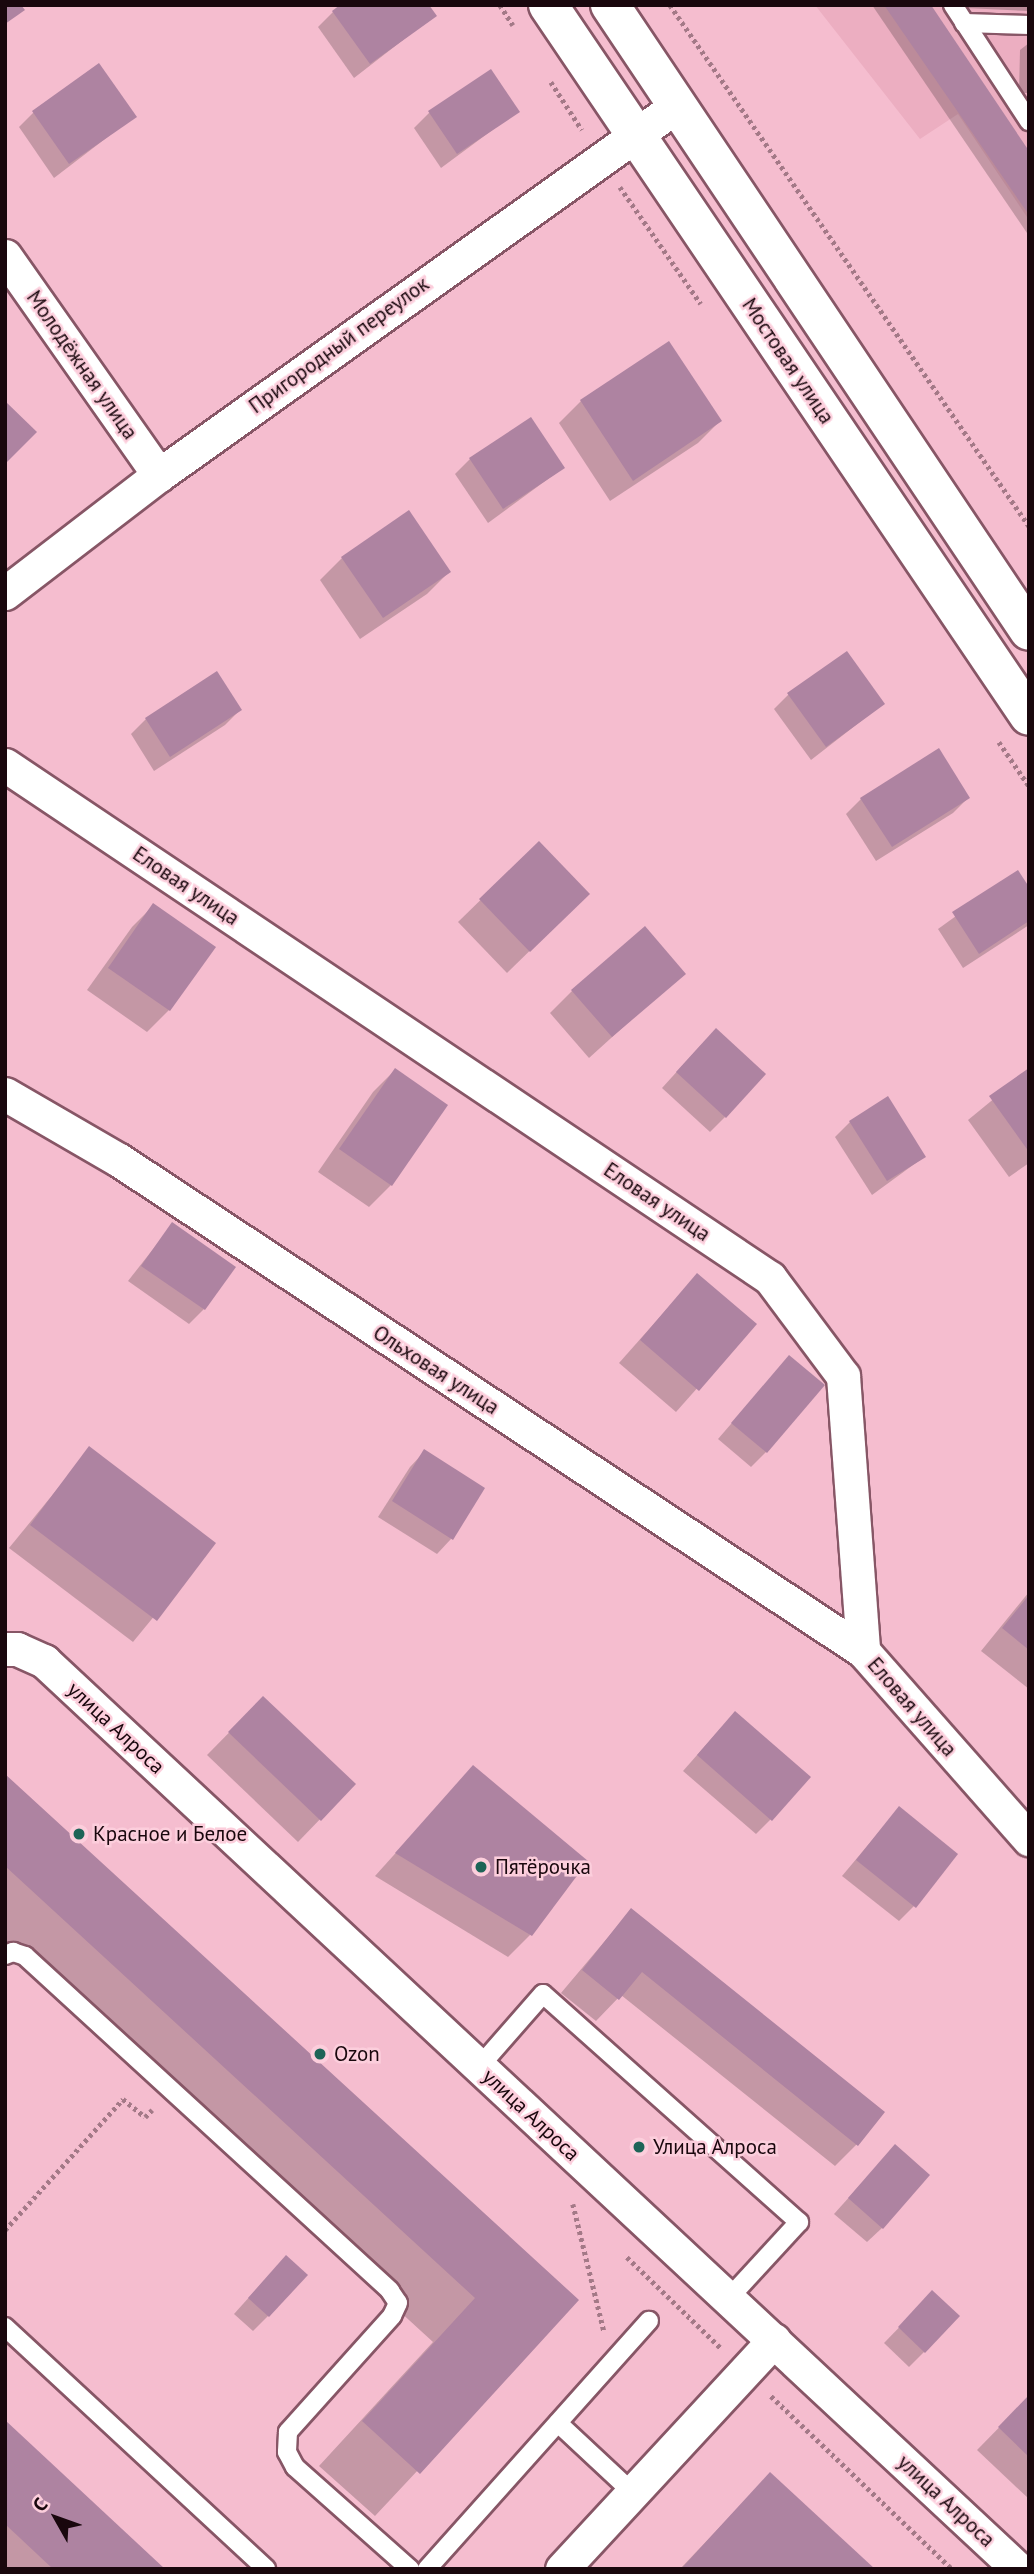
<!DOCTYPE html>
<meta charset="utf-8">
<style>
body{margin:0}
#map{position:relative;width:1034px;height:2574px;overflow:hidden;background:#f5bdcf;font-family:"PT Sans",sans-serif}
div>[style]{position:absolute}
.built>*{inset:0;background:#ecaec1}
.shadow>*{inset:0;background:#0003}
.building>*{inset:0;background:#ae83a1}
.path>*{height:4.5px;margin-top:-2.25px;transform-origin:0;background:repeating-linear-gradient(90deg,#a37987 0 3.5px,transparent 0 7px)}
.roads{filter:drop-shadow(2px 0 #875666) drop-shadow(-2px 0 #875666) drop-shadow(0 2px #875666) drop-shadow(0 -2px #875666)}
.service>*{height:18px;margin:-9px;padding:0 9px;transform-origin:9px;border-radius:9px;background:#fff}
.minor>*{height:33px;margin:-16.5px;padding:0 16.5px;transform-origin:16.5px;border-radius:16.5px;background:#fff}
.secondary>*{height:38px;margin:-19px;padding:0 19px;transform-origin:19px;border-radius:19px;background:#fff}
.dots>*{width:19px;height:19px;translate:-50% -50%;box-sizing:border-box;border:4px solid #fccedc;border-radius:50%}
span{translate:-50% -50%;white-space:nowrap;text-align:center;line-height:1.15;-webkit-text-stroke:5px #fccedc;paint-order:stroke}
.street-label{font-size:21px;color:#19070d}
.poi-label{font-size:21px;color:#19070d}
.left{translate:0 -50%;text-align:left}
.frame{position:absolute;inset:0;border:7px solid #19070d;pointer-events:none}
.north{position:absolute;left:21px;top:2483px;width:70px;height:70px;-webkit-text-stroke:5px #fccedc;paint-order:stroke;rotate:310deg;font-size:19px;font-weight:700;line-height:28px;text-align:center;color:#19070d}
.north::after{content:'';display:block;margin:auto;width:24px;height:32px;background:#19070d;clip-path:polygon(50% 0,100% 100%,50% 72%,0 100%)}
</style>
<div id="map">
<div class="built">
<i style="clip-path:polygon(815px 5px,1029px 5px,1029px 220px,958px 114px,920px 139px)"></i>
</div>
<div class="shadow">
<i style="clip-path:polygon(872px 5px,929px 5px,1029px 154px,1029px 236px)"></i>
<i style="clip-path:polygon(965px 5px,1029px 5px,1029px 11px,965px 8px)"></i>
<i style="clip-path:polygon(333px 12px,434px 16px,354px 78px,318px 27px)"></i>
<i style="clip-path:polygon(1029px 43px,1029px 93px,1019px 93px,1020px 50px)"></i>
<i style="clip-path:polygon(518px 111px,441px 168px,414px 128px,429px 113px)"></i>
<i style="clip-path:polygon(34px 112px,135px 116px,54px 178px,19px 127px)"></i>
<i style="clip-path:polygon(668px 343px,720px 421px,698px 443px,610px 501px,559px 423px,581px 401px)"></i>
<i style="clip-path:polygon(470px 459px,563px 468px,488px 523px,455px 474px)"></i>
<i style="clip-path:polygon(342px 558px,449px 572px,427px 594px,360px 639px,320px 580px)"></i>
<i style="clip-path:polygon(789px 694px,883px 704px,811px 760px,774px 709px)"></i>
<i style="clip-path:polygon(240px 710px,225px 725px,154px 771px,131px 734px,146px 719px)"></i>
<i style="clip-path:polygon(968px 798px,953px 813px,876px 861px,846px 814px,861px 799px)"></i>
<i style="clip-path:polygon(539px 843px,588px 894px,507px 973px,458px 922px)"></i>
<i style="clip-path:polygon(1017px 872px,1029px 890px,1029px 925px,963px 968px,938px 929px)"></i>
<i style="clip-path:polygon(154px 905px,213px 947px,169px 1010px,147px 1032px,87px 990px,132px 927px)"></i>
<i style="clip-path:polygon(683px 973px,589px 1058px,550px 1013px,572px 991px)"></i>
<i style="clip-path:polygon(701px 1045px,725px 1117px,710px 1132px,662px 1088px)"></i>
<i style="clip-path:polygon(395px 1070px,391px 1185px,369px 1207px,318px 1172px,373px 1092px)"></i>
<i style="clip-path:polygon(1029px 1070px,1029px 1163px,1009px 1177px,968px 1120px)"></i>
<i style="clip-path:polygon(850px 1122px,924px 1157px,872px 1195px,835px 1137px)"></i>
<i style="clip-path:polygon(172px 1225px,204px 1309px,189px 1324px,128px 1281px)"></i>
<i style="clip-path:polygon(697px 1275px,754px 1324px,676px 1412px,619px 1363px)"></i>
<i style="clip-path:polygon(789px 1357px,766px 1452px,751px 1467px,718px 1439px)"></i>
<i style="clip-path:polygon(90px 1449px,214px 1543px,133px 1642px,9px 1548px)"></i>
<i style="clip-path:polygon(424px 1452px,451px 1539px,437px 1554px,378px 1517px,410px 1467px)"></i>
<i style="clip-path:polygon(1029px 1592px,1029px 1689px,981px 1651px)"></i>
<i style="clip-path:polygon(263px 1698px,354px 1784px,298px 1842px,207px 1755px)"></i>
<i style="clip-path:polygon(720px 1729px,771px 1819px,756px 1834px,683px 1771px)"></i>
<i style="clip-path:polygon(473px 1767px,530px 1935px,508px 1957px,375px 1876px)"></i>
<i style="clip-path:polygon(5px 1776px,577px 2300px,375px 2516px,319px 2466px,433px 2342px,5px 1950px)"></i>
<i style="clip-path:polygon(899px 1808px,914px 1906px,899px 1921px,842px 1876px)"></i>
<i style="clip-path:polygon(631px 1910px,857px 2144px,835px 2166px,621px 1995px,596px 2021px,561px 1993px)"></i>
<i style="clip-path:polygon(895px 2146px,882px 2228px,867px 2242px,834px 2214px)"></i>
<i style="clip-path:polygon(271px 2273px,268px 2316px,253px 2331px,234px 2314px)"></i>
<i style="clip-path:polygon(918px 2308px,924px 2352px,909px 2367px,884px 2343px)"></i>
<i style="clip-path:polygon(1029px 2397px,1029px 2499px,977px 2450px)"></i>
<i style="clip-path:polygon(5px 2422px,162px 2569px,5px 2569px)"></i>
<i style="clip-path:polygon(770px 2474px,873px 2569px,680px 2569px)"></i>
</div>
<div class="building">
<i style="clip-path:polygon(5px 5px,21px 5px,25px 10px,5px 24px)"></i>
<i style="clip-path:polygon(340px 5px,429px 5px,437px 16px,370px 64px,332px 11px)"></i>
<i style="clip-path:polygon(884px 5px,931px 5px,1029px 151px,1029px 215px)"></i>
<i style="clip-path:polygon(99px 63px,137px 117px,69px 164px,32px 111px)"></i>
<i style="clip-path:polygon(491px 69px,520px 112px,457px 154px,428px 111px)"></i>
<i style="clip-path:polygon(669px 341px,722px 421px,633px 481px,580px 400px)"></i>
<i style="clip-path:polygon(5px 401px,37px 432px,7px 462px,5px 460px)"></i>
<i style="clip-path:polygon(531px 417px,565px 468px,503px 509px,469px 458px)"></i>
<i style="clip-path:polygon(409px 510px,451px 572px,383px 618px,341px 557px)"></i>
<i style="clip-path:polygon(847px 651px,885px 704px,826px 747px,787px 693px)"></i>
<i style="clip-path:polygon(217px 671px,242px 710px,170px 757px,145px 718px)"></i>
<i style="clip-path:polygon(939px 748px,970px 798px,892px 847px,860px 798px)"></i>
<i style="clip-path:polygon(539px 841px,590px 894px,530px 952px,479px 899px)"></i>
<i style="clip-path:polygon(1018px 870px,1029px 887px,1029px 921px,979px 954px,952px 912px)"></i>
<i style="clip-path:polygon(153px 903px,216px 947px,170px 1011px,108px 968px)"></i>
<i style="clip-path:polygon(645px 926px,686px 974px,612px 1037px,571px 990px)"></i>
<i style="clip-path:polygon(716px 1028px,766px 1074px,726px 1118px,676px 1072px)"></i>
<i style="clip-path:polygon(395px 1068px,448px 1105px,392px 1186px,339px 1149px)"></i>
<i style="clip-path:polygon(1029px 1068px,1029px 1152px,989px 1096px)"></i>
<i style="clip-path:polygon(888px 1096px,926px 1157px,887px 1181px,849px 1121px)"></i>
<i style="clip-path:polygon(172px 1222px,236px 1267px,205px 1310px,141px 1266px)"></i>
<i style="clip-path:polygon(697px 1273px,757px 1324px,699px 1391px,640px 1340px)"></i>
<i style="clip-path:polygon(789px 1355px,825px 1385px,767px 1453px,731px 1423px)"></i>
<i style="clip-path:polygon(89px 1446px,216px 1543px,157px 1621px,30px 1525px)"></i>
<i style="clip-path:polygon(424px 1449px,485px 1488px,453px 1540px,392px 1501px)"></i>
<i style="clip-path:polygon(1029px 1595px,1029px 1650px,1002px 1628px)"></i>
<i style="clip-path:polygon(263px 1696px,356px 1784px,321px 1821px,228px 1732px)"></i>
<i style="clip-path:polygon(735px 1711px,811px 1777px,772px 1821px,697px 1755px)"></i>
<i style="clip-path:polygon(473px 1765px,588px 1861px,532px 1936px,395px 1853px)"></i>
<i style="clip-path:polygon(5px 1774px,579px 2300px,420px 2474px,362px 2421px,475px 2298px,5px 1866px)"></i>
<i style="clip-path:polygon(899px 1806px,958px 1854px,916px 1908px,856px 1860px)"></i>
<i style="clip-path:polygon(631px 1908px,885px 2112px,858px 2146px,642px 1972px,619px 2000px,582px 1970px)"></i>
<i style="clip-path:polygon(895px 2144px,930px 2175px,883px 2229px,848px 2198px)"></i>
<i style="clip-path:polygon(286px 2255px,308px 2275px,269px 2317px,248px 2298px)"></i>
<i style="clip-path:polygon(932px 2290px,960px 2316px,925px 2353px,898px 2327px)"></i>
<i style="clip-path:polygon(1029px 2395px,1029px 2457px,998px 2427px)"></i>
<i style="clip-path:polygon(5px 2420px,165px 2569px,53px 2569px,5px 2524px)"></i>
<i style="clip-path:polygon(770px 2472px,875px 2569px,681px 2569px)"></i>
</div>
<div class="path">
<i style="left:500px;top:5px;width:24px;rotate:57deg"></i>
<i style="left:670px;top:5px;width:633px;rotate:55.43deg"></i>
<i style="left:551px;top:82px;width:57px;rotate:57.1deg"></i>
<i style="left:620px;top:187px;width:142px;rotate:55.3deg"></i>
<i style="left:999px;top:742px;width:53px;rotate:55.7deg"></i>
<i style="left:573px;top:2204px;width:131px;rotate:76.3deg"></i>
<i style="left:5px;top:2230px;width:176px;rotate:-48deg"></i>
<i style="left:123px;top:2099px;width:28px;rotate:39deg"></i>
<i style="left:145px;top:2117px;width:10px;rotate:-45deg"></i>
<i style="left:627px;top:2257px;width:131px;rotate:44.1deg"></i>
<i style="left:771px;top:2396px;width:250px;rotate:43.7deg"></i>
</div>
<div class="roads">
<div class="service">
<i style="left:953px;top:5px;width:139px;rotate:56.8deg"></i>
<i style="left:964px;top:23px;width:65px;rotate:1.8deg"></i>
<i style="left:5px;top:1955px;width:9px;rotate:-21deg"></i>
<i style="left:13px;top:1952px;width:13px;rotate:18deg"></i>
<i style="left:25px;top:1956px;width:495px;rotate:42.5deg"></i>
<i style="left:390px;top:2291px;width:14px;rotate:56deg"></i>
<i style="left:398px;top:2303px;width:14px;rotate:115deg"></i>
<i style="left:392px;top:2316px;width:156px;rotate:131.9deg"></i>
<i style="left:288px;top:2432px;width:20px;rotate:93deg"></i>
<i style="left:287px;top:2452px;width:17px;rotate:62deg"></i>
<i style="left:295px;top:2467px;width:154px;rotate:41.6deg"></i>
<i style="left:479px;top:2067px;width:97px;rotate:-48.8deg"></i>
<i style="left:543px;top:1994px;width:343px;rotate:41.7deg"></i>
<i style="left:799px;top:2222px;width:103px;rotate:132.6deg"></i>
<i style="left:5px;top:2327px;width:356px;rotate:42.8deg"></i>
<i style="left:558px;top:2423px;width:103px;rotate:43deg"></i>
<i style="left:427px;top:2569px;width:333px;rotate:-48.2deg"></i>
</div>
<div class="minor">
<i style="left:5px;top:256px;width:268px;rotate:54.9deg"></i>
<i style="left:5px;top:593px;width:194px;rotate:-37.5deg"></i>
<i style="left:159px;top:475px;width:637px;rotate:-35.49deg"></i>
<i style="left:5px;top:765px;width:921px;rotate:33.85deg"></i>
<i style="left:770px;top:1278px;width:122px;rotate:53.3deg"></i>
<i style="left:843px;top:1376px;width:276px;rotate:85.8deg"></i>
<i style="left:863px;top:1651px;width:251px;rotate:48.6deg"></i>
<i style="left:5px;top:1094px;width:132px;rotate:30.1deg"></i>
<i style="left:119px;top:1160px;width:891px;rotate:33.42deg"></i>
<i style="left:5px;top:1649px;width:12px"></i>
<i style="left:17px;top:1649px;width:30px;rotate:24deg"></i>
<i style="left:44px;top:1661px;width:1332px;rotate:42.99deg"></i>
<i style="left:562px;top:2569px;width:312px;rotate:-47.2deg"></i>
</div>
<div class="secondary">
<i style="left:548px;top:5px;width:858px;rotate:55.92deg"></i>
<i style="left:610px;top:5px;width:753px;rotate:56.2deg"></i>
</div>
</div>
<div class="dots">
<i style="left:79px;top:1834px;background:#1d6457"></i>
<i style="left:481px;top:1867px;background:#1d6457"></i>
<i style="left:320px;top:2054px;background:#1d6457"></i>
<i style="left:639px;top:2147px;background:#1d6457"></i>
</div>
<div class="street-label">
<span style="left:339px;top:345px;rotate:-36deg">Пригородный переулок</span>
<span style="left:788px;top:361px;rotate:56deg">Мостовая улица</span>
<span style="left:82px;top:365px;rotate:55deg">Молодёжная улица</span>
<span style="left:186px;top:886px;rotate:34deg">Еловая улица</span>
<span style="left:657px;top:1202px;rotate:34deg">Еловая улица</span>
<span style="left:436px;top:1370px;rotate:33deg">Ольховая улица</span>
<span style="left:912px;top:1707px;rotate:49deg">Еловая улица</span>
<span style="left:116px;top:1728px;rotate:43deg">улица Алроса</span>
<span style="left:531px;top:2115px;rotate:43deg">улица Алроса</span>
<span style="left:946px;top:2501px;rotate:43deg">улица Алроса</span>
</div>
<div class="poi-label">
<span class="left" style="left:93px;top:1834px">Красное и Белое</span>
<span class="left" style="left:495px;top:1867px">Пятёрочка</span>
<span class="left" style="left:334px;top:2054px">Ozon</span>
<span class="left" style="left:653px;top:2147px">Улица Алроса</span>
</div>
<div class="frame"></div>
<div class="north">С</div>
</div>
